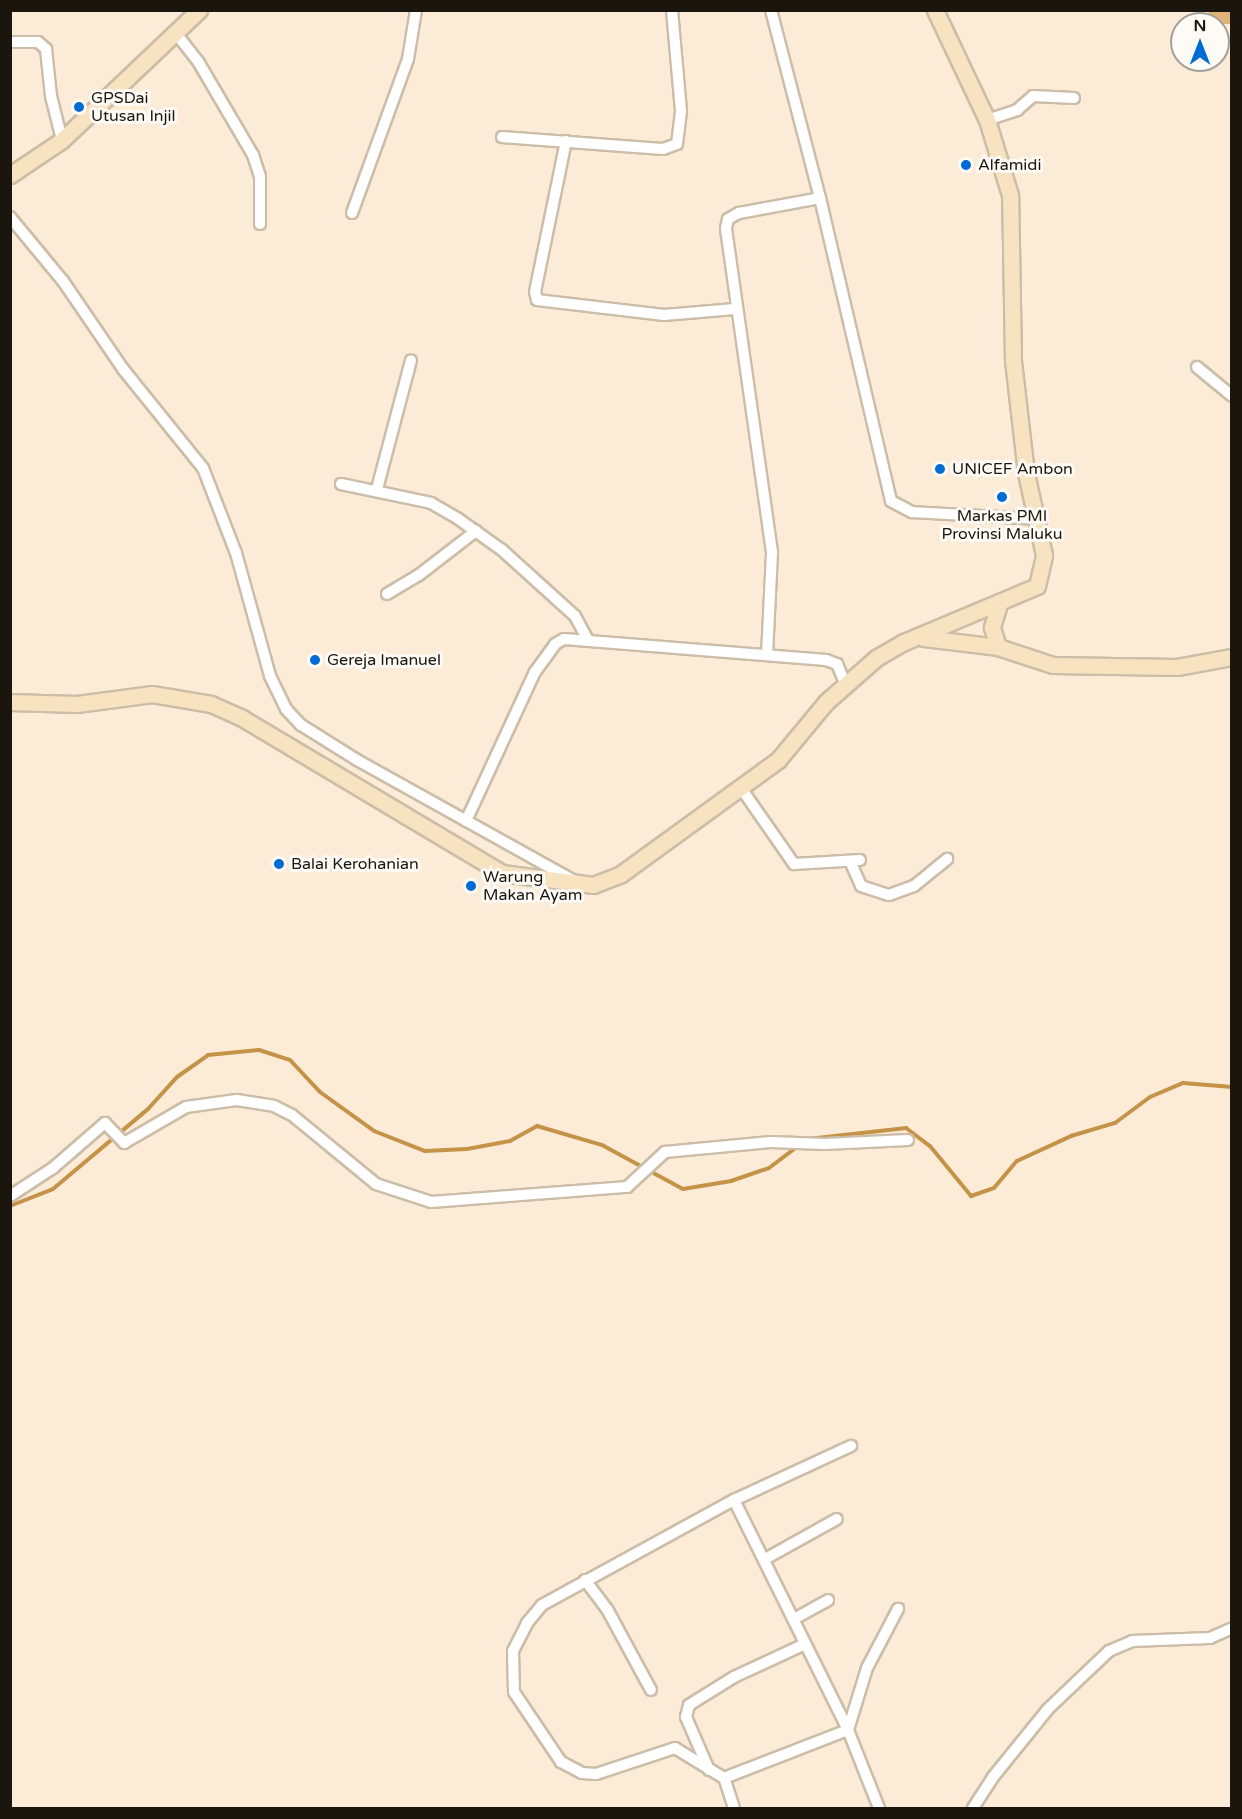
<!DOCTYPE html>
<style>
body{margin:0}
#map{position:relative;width:1242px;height:1819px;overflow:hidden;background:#fcecd7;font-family:"Varela Round",sans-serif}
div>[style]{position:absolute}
.green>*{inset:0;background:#e0b477}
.stream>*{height:4px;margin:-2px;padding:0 2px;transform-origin:2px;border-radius:2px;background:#c59348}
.roads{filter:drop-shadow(2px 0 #ccbda8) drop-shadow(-2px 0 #ccbda8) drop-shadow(0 2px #ccbda8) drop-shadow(0 -2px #ccbda8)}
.street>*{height:10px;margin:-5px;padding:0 5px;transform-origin:5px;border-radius:5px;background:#fff}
.secondary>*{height:15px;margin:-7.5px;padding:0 7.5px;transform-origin:7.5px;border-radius:7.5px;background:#f8e3c0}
.dots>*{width:16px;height:16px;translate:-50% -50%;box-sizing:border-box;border:3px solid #fefbf7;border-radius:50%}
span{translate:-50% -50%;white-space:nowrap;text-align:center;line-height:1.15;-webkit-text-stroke:6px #fefbf7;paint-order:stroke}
.poi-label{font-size:16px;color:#1a150d}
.left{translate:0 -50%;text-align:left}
.frame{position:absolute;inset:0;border:12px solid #1a150d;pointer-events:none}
.north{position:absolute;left:1170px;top:12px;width:60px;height:60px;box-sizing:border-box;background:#fefbf7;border:2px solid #a39f99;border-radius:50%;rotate:0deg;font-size:16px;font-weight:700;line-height:24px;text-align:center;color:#1a150d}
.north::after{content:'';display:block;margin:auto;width:21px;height:27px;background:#006cd3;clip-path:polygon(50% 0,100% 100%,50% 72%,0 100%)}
</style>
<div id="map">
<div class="green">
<i style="clip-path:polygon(1207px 11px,1231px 11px,1231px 24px,1218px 24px)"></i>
</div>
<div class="stream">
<i style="left:808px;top:1139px;width:99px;rotate:-6.4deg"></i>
<i style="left:906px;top:1128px;width:30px;rotate:37deg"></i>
<i style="left:930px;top:1146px;width:65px;rotate:50.6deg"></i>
<i style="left:971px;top:1196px;width:24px;rotate:-19deg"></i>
<i style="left:994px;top:1188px;width:35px;rotate:-50deg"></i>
<i style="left:1017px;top:1161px;width:60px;rotate:-24.8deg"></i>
<i style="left:1071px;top:1136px;width:46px;rotate:-16.5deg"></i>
<i style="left:1115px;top:1123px;width:44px;rotate:-36.6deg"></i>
<i style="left:1150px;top:1097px;width:36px;rotate:-23deg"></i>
<i style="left:1183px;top:1083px;width:49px;rotate:4.7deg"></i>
<i style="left:10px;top:1206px;width:46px;rotate:-21.6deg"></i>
<i style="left:53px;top:1189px;width:124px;rotate:-40.1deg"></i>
<i style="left:148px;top:1109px;width:43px;rotate:-47.8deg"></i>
<i style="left:177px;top:1077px;width:38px;rotate:-35deg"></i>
<i style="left:208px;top:1055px;width:51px;rotate:-5.6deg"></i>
<i style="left:259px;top:1050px;width:33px;rotate:18deg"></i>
<i style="left:290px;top:1060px;width:44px;rotate:46.8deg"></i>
<i style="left:320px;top:1092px;width:67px;rotate:35.8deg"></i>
<i style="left:374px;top:1131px;width:55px;rotate:21.4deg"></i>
<i style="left:425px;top:1151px;width:42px;rotate:-2.7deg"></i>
<i style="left:467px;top:1149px;width:44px;rotate:-10.5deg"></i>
<i style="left:510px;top:1141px;width:31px;rotate:-29deg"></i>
<i style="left:537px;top:1126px;width:68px;rotate:16.3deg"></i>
<i style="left:602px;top:1145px;width:92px;rotate:28.5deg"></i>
<i style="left:683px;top:1189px;width:49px;rotate:-9.5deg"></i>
<i style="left:731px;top:1181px;width:40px;rotate:-18.9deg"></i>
<i style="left:769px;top:1168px;width:35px;rotate:-37deg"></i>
</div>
<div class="roads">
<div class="street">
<i style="left:175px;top:32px;width:39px;rotate:52deg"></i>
<i style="left:199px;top:63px;width:107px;rotate:59.6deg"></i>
<i style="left:253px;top:155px;width:23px;rotate:72deg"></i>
<i style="left:260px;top:177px;width:47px;rotate:90deg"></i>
<i style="left:10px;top:42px;width:28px"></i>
<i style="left:38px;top:42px;width:11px;rotate:41deg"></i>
<i style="left:46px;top:49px;width:47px;rotate:83.9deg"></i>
<i style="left:51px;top:96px;width:45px;rotate:76deg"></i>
<i style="left:987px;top:120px;width:32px;rotate:-18deg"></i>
<i style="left:1017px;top:110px;width:21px;rotate:-41deg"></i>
<i style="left:1033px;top:96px;width:41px;rotate:2.8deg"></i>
<i style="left:502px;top:137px;width:161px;rotate:4.3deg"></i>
<i style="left:663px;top:149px;width:15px;rotate:-20deg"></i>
<i style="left:677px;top:144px;width:33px;rotate:-83deg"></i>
<i style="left:681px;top:111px;width:101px;rotate:-95.1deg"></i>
<i style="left:566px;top:141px;width:154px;rotate:101.6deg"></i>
<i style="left:535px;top:292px;width:8px;rotate:76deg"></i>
<i style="left:537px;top:300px;width:128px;rotate:6.7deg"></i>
<i style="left:664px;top:315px;width:71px;rotate:-4.8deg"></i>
<i style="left:820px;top:198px;width:311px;rotate:76.8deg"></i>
<i style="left:891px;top:501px;width:24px;rotate:28deg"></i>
<i style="left:912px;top:512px;width:127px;rotate:3.2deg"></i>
<i style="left:352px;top:213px;width:164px;rotate:-70deg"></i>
<i style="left:408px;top:59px;width:50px;rotate:-80.7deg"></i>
<i style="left:10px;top:217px;width:83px;rotate:50.4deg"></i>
<i style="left:63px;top:281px;width:107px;rotate:55.7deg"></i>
<i style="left:123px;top:369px;width:127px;rotate:51.1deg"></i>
<i style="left:203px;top:468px;width:91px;rotate:68.8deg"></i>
<i style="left:236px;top:553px;width:128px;rotate:74.5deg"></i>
<i style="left:270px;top:676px;width:37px;rotate:64deg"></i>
<i style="left:286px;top:709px;width:22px;rotate:47deg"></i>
<i style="left:301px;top:725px;width:66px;rotate:32deg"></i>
<i style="left:357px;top:760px;width:248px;rotate:29.1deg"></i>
<i style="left:1197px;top:367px;width:45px;rotate:39.6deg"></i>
<i style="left:341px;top:484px;width:92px;rotate:11.9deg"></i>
<i style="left:431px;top:503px;width:30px;rotate:30deg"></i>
<i style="left:457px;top:518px;width:55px;rotate:35.4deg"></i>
<i style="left:502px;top:550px;width:98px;rotate:42.1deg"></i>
<i style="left:575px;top:616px;width:26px;rotate:62deg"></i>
<i style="left:377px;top:489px;width:133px;rotate:-75.2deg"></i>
<i style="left:387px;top:594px;width:37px;rotate:-31deg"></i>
<i style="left:419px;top:575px;width:72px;rotate:-37.7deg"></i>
<i style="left:767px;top:655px;width:103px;rotate:-87.2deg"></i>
<i style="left:772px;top:552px;width:327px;rotate:-98.1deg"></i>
<i style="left:726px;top:228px;width:9px;rotate:-77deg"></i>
<i style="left:728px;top:219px;width:13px;rotate:-29deg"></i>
<i style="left:739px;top:213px;width:82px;rotate:-10.5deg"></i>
<i style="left:820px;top:198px;width:194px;rotate:-104.6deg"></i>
<i style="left:741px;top:788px;width:93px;rotate:55.1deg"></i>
<i style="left:794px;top:864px;width:66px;rotate:-3.5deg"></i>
<i style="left:466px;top:821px;width:164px;rotate:-65.2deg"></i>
<i style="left:535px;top:672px;width:34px;rotate:-54deg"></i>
<i style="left:555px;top:644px;width:10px;rotate:-29deg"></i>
<i style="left:564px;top:639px;width:263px;rotate:4.6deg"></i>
<i style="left:826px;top:660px;width:12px;rotate:20deg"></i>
<i style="left:837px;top:664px;width:21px;rotate:67deg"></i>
<i style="left:850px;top:861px;width:27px;rotate:66deg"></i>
<i style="left:861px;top:886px;width:29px;rotate:18deg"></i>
<i style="left:889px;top:895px;width:27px;rotate:-20deg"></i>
<i style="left:914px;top:886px;width:43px;rotate:-39.3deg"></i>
<i style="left:10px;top:1196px;width:51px;rotate:-33.1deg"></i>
<i style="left:53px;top:1168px;width:69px;rotate:-40.9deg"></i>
<i style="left:105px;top:1123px;width:28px;rotate:46deg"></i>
<i style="left:124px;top:1143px;width:72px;rotate:-30.1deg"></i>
<i style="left:186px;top:1107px;width:51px;rotate:-7.8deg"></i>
<i style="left:237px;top:1100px;width:37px;rotate:9deg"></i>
<i style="left:274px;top:1106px;width:20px;rotate:27deg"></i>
<i style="left:292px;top:1115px;width:109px;rotate:39.4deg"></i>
<i style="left:376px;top:1184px;width:58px;rotate:18.1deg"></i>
<i style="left:431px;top:1202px;width:197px;rotate:-4.4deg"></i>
<i style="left:627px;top:1187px;width:52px;rotate:-42.6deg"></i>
<i style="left:665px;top:1152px;width:106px;rotate:-5.4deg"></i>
<i style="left:771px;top:1142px;width:54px;rotate:2.1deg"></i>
<i style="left:825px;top:1144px;width:83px;rotate:-2.8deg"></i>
<i style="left:734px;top:1500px;width:257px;rotate:63.6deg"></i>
<i style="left:848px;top:1730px;width:84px;rotate:68.3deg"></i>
<i style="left:765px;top:1559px;width:82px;rotate:-29.1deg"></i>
<i style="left:585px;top:1580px;width:36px;rotate:53deg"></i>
<i style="left:607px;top:1609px;width:92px;rotate:61.5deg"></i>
<i style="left:794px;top:1619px;width:39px;rotate:-29deg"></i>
<i style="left:709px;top:1770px;width:58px;rotate:-113.5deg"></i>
<i style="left:686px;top:1717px;width:12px;rotate:-76deg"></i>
<i style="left:689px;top:1705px;width:53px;rotate:-31.9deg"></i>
<i style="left:734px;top:1677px;width:78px;rotate:-24.9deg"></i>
<i style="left:724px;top:1778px;width:133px;rotate:-21.2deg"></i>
<i style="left:848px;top:1730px;width:65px;rotate:-73deg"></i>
<i style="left:867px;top:1668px;width:67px;rotate:-62.3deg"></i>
<i style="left:734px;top:1808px;width:32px;rotate:-108deg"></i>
<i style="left:724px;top:1778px;width:57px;rotate:-148.5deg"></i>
<i style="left:675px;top:1748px;width:83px;rotate:161.8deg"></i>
<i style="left:596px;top:1774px;width:14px;rotate:-176deg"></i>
<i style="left:582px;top:1773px;width:24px;rotate:-152deg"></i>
<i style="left:561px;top:1762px;width:84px;rotate:-123.9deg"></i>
<i style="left:514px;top:1692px;width:41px;rotate:-91.4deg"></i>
<i style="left:513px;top:1651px;width:31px;rotate:-63deg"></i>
<i style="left:527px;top:1623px;width:23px;rotate:-50deg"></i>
<i style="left:542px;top:1605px;width:219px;rotate:-28.7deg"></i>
<i style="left:734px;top:1500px;width:129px;rotate:-24.8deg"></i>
<i style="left:973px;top:1808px;width:37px;rotate:-57deg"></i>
<i style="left:993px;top:1777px;width:87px;rotate:-51deg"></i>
<i style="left:1048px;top:1709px;width:84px;rotate:-43.6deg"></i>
<i style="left:1109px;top:1651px;width:25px;rotate:-23deg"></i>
<i style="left:1132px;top:1641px;width:78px;rotate:-2.2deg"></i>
<i style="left:1210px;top:1638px;width:24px;rotate:-24deg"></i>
</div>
<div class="secondary">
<i style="left:10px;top:175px;width:63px;rotate:-33.9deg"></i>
<i style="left:62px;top:140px;width:189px;rotate:-43.5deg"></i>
<i style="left:924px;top:638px;width:75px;rotate:6.9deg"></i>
<i style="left:998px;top:647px;width:58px;rotate:18.1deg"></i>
<i style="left:1053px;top:665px;width:124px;rotate:0.9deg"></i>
<i style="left:1177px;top:667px;width:56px;rotate:-10.3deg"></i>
<i style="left:998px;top:647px;width:21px;rotate:-107deg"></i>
<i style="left:992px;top:627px;width:24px;rotate:-73deg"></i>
<i style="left:10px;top:702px;width:67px;rotate:1.7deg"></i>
<i style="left:77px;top:704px;width:76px;rotate:-7.6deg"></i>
<i style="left:152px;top:694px;width:60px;rotate:9.6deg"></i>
<i style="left:211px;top:704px;width:34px;rotate:24deg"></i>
<i style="left:242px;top:718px;width:303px;rotate:30.8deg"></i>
<i style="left:502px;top:873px;width:92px;rotate:7.5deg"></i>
<i style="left:593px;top:885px;width:30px;rotate:-21deg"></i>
<i style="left:621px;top:874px;width:194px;rotate:-36deg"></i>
<i style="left:778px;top:760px;width:75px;rotate:-50.4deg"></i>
<i style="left:826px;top:702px;width:67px;rotate:-41.3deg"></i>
<i style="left:876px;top:658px;width:32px;rotate:-30deg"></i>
<i style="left:904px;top:642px;width:144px;rotate:-22.8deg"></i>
<i style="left:1037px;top:586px;width:32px;rotate:-77deg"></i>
<i style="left:1044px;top:555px;width:84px;rotate:-102.4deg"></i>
<i style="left:1026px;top:473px;width:114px;rotate:-96.6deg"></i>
<i style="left:1013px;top:360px;width:165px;rotate:-91deg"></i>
<i style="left:1010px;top:195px;width:78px;rotate:-107deg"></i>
<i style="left:987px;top:120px;width:122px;rotate:-115.3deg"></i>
</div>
</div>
<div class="dots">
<i style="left:79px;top:107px;background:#006cd3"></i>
<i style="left:966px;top:165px;background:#006cd3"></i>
<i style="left:940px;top:469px;background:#006cd3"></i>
<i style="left:1002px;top:497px;background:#006cd3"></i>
<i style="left:315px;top:660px;background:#006cd3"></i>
<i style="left:279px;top:864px;background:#006cd3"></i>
<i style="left:471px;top:886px;background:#006cd3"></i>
</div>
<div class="poi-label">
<span class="left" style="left:91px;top:107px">GPSDai<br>Utusan Injil</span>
<span class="left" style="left:978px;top:165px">Alfamidi</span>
<span class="left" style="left:952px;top:469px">UNICEF Ambon</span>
<span style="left:1002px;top:525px">Markas PMI<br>Provinsi Maluku</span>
<span class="left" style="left:327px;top:660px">Gereja Imanuel</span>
<span class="left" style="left:291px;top:864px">Balai Kerohanian</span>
<span class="left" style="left:483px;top:886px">Warung<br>Makan Ayam</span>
</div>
<div class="frame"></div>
<div class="north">N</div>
</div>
